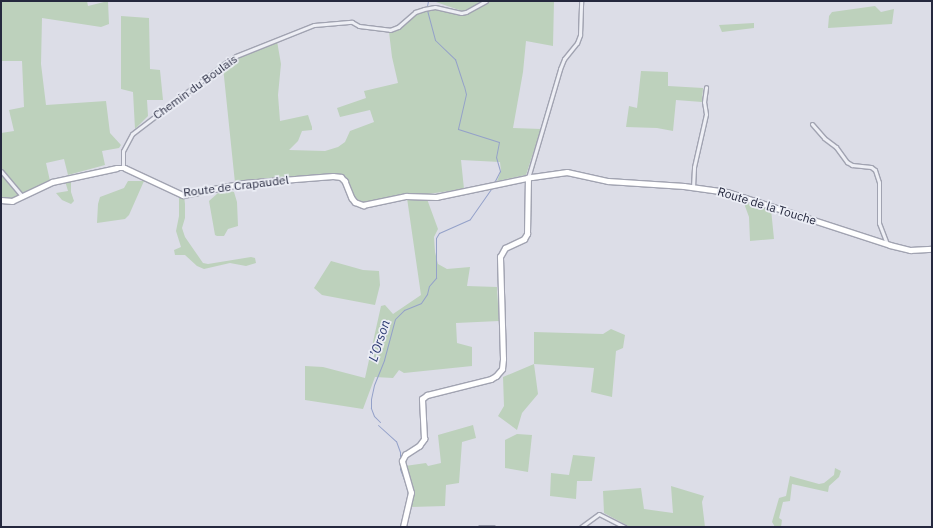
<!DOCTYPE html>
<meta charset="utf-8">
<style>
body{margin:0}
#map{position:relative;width:933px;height:528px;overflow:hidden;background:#dcdde7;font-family:"IBM Plex Sans",sans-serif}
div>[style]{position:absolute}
.green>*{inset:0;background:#bdd1bc}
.stream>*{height:1px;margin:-0.5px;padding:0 0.5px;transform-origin:0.5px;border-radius:0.5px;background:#94a1c9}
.roads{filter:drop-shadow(1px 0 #a1a3b1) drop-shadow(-1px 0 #a1a3b1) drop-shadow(0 1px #a1a3b1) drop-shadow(0 -1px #a1a3b1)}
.street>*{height:3px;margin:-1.5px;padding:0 1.5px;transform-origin:1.5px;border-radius:1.5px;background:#eeeff5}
.secondary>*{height:4.5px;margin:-2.25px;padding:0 2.25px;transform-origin:2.25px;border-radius:2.25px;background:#fff}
span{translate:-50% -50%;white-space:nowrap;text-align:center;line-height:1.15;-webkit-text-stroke:3.5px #ebedf5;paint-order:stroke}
.street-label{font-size:12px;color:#25283e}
.water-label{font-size:13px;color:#2d3c73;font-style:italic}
.frame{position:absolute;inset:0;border:2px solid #25283e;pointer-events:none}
</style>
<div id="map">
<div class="green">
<i style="clip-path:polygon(1px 1px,87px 1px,88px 6px,108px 1px,109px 24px,101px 27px,42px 18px,41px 64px,46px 105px,106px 101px,110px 133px,121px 145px,119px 148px,102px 151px,105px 165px,68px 175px,64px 159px,46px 163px,50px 181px,35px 187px,11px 199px,1px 199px,1px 133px,14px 131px,9px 110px,24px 107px,22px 61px,1px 61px)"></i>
<i style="clip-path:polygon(433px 1px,484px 1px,467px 11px,462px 11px)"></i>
<i style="clip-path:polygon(490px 1px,554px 1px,553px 46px,526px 41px,523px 72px,513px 128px,541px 129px,526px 175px,497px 181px,501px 171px,500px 162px,461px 160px,464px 189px,363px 203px,356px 200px,347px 180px,340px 176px,235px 183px,223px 67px,236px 59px,277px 41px,281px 64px,278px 95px,280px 121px,308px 115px,312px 127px,312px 130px,302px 131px,298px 141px,289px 150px,325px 151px,338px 147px,345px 142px,350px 131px,374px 122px,370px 110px,340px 117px,337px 108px,366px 98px,364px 91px,398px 83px,392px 57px,389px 32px,423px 10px,436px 9px,455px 14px,466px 14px)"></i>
<i style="clip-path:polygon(875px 6px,881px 12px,894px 9px,892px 24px,828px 28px,829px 16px,832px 12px)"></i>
<i style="clip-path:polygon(121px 16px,149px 18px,150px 69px,160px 70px,163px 100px,147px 100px,148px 116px,135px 129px,133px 92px,121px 89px)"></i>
<i style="clip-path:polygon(754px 23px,754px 28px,722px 32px,719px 25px)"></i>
<i style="clip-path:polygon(641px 71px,668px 72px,668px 86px,703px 88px,702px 102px,676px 100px,673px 131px,657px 128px,626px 127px,629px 106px,637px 108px)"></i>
<i style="clip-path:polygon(71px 179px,71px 192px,74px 201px,71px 204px,62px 200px,56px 193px,68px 191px,65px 181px)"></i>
<i style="clip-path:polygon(128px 181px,144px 181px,129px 215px,125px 219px,97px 223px,98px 204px,100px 197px,124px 188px)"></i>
<i style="clip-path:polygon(224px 190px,234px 192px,237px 202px,238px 226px,228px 229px,224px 236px,217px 236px,215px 235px,209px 201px,218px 193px)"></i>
<i style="clip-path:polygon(179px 195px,184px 196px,185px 204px,185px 218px,182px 228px,185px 237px,203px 263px,208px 264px,251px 257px,255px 258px,256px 263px,246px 266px,230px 263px,204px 269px,197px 266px,185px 255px,175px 255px,174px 250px,181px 247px,176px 231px,179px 216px)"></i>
<i style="clip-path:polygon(407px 198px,427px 199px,438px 229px,434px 237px,435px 252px,438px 264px,447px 269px,470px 267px,467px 286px,497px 287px,499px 321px,456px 323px,457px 343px,472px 347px,472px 366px,404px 373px,399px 370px,393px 378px,375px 377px,363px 409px,305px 400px,305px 366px,323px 367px,365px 378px,381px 306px,385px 305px,393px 314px,421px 295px)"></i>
<i style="clip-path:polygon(742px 198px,771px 209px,774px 239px,750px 241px,749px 217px)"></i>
<i style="clip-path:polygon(331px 261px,363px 270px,379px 271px,380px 285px,375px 305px,322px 295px,314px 288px)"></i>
<i style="clip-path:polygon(611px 329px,625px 335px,623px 348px,616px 351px,612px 397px,591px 392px,594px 368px,534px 364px,538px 394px,522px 413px,517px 430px,498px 416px,504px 406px,503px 377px,534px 364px,534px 332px,603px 334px)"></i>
<i style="clip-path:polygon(473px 425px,476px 438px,462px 442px,459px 483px,446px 485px,445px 506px,411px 507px,413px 489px,405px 466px,426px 463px,428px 466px,441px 463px,438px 435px)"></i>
<i style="clip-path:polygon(517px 434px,532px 435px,528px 472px,505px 468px,505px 440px)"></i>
<i style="clip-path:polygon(573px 455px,595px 457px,592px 481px,577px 481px,576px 499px,550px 496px,551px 473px,569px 475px)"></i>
<i style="clip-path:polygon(835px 468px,841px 471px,839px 477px,829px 486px,828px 492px,792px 484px,790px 501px,783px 502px,779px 518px,782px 520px,781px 527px,775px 527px,772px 522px,779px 498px,786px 496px,790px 476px,819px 484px,824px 483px,834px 475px)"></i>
<i style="clip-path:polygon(671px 486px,704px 496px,702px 502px,705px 527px,630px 527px,604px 513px,603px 491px,641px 488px,644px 509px,673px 513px)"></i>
</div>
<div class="stream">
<i style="left:427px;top:6px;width:5px;rotate:-79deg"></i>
<i style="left:427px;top:10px;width:31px;rotate:75deg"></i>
<i style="left:435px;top:40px;width:28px;rotate:44deg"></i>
<i style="left:455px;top:59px;width:28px;rotate:72deg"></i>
<i style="left:464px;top:86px;width:8px;rotate:76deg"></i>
<i style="left:466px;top:94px;width:36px;rotate:103deg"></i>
<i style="left:458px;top:129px;width:43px;rotate:17.6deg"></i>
<i style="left:499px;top:142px;width:15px;rotate:101deg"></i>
<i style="left:496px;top:157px;width:15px;rotate:74deg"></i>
<i style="left:500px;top:171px;width:13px;rotate:117deg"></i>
<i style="left:380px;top:422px;width:8px;rotate:-135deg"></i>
<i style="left:374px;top:416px;width:9px;rotate:-111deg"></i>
<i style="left:371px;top:408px;width:9px;rotate:-90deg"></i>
<i style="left:371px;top:399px;width:14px;rotate:-78deg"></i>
<i style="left:374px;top:385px;width:27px;rotate:-68deg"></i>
<i style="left:384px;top:360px;width:42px;rotate:-75deg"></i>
<i style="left:395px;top:319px;width:13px;rotate:-45deg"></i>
<i style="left:404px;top:310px;width:18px;rotate:-22deg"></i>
<i style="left:421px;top:303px;width:11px;rotate:-56deg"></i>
<i style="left:427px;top:294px;width:8px;rotate:-76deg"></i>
<i style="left:429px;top:286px;width:11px;rotate:-49deg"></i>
<i style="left:436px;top:278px;width:40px;rotate:-90deg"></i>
<i style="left:436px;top:238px;width:6px;rotate:-59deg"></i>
<i style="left:439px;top:233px;width:34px;rotate:-24deg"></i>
<i style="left:470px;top:219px;width:39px;rotate:-55deg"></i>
<i style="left:378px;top:425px;width:24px;rotate:42deg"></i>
<i style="left:396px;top:441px;width:12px;rotate:70deg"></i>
<i style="left:400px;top:452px;width:17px;rotate:90deg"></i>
<i style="left:400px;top:469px;width:19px;rotate:69deg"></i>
</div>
<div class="roads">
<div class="street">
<i style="left:812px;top:124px;width:18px;rotate:49deg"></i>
<i style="left:824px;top:138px;width:15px;rotate:37deg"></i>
<i style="left:836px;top:147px;width:19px;rotate:54deg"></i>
<i style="left:847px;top:162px;width:6px;rotate:31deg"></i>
<i style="left:852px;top:165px;width:19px;rotate:6deg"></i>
<i style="left:871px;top:167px;width:5px;rotate:37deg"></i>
<i style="left:875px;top:170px;width:13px;rotate:72deg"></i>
<i style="left:879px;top:182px;width:41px;rotate:90deg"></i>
<i style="left:879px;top:223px;width:22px;rotate:69deg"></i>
<i style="left:123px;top:167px;width:16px;rotate:-90deg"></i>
<i style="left:123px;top:151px;width:19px;rotate:-62deg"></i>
<i style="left:132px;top:134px;width:117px;rotate:-37.4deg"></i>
<i style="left:225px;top:63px;width:13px;rotate:-32deg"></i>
<i style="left:236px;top:56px;width:84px;rotate:-21.7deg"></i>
<i style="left:314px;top:25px;width:38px;rotate:-5deg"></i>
<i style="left:352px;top:22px;width:8px;rotate:30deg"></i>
<i style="left:359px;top:26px;width:31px;rotate:7deg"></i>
<i style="left:390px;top:30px;width:9px;rotate:-21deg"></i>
<i style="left:398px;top:27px;width:23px;rotate:-41deg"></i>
<i style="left:415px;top:12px;width:9px;rotate:-18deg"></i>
<i style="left:424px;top:9px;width:11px;rotate:-10deg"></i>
<i style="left:435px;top:7px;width:27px;rotate:13deg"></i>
<i style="left:461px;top:13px;width:5px;rotate:-11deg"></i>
<i style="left:466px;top:12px;width:23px;rotate:-29deg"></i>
<i style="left:1px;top:171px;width:33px;rotate:50deg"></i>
<i style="left:528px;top:178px;width:114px;rotate:-73.6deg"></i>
<i style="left:560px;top:69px;width:11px;rotate:-68deg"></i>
<i style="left:564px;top:59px;width:21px;rotate:-51deg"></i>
<i style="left:577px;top:43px;width:9px;rotate:-69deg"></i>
<i style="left:580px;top:35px;width:34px;rotate:-88deg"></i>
<i style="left:693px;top:187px;width:20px;rotate:-87deg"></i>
<i style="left:694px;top:167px;width:54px;rotate:-77.2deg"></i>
<i style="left:706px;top:114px;width:12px;rotate:-99deg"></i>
<i style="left:704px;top:102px;width:15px;rotate:-82deg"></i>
<i style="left:480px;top:527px;width:13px"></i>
<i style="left:581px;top:527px;width:22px;rotate:-36deg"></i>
<i style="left:599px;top:514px;width:29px;rotate:27deg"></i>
</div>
<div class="secondary">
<i style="left:1px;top:200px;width:11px;rotate:5deg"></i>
<i style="left:12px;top:201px;width:44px;rotate:-25.4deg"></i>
<i style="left:52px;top:182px;width:66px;rotate:-12.2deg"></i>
<i style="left:117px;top:168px;width:8px"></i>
<i style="left:125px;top:168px;width:64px;rotate:25deg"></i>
<i style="left:183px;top:195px;width:62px;rotate:-11.1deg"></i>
<i style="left:244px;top:183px;width:89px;rotate:-4.5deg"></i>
<i style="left:333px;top:176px;width:8px;rotate:7deg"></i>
<i style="left:341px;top:177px;width:6px;rotate:45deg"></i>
<i style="left:345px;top:181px;width:18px;rotate:68deg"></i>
<i style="left:352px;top:198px;width:5px;rotate:53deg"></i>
<i style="left:355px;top:202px;width:9px;rotate:21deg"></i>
<i style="left:363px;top:205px;width:44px;rotate:-11.8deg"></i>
<i style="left:406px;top:196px;width:30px;rotate:2deg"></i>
<i style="left:436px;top:197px;width:98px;rotate:-11.8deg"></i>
<i style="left:532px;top:177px;width:35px;rotate:-8deg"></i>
<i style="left:567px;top:172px;width:42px;rotate:12.4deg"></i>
<i style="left:608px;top:181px;width:76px;rotate:3.8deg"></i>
<i style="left:684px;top:186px;width:43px;rotate:7.9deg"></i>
<i style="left:727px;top:192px;width:171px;rotate:18deg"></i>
<i style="left:890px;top:245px;width:21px;rotate:14deg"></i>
<i style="left:910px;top:250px;width:22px;rotate:-3deg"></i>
<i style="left:403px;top:527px;width:35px;rotate:-77deg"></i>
<i style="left:411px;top:493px;width:33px;rotate:-106deg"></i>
<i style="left:402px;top:461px;width:7px;rotate:-63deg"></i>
<i style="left:405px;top:455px;width:17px;rotate:-33deg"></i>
<i style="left:419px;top:446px;width:9px;rotate:-54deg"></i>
<i style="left:424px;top:439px;width:40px;rotate:-92.9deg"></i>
<i style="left:422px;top:399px;width:6px;rotate:-39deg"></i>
<i style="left:427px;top:395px;width:66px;rotate:-14deg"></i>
<i style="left:491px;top:379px;width:6px;rotate:-31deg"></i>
<i style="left:496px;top:376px;width:9px;rotate:-49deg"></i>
<i style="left:502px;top:369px;width:10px;rotate:-84deg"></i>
<i style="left:503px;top:359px;width:102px;rotate:-91.7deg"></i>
<i style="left:500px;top:257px;width:10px;rotate:-61deg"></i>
<i style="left:505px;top:248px;width:21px;rotate:-25deg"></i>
<i style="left:524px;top:239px;width:6px;rotate:-59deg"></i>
<i style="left:527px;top:234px;width:56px;rotate:-89deg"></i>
</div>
</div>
<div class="street-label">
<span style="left:195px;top:87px;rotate:-36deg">Chemin du Boulais</span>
<span style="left:236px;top:186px;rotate:-7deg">Route de Crapaudel</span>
<span style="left:767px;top:206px;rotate:17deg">Route de la Touche</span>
</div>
<div class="water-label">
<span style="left:380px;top:341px;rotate:-72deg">L’Orson</span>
</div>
<div class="frame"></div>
</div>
